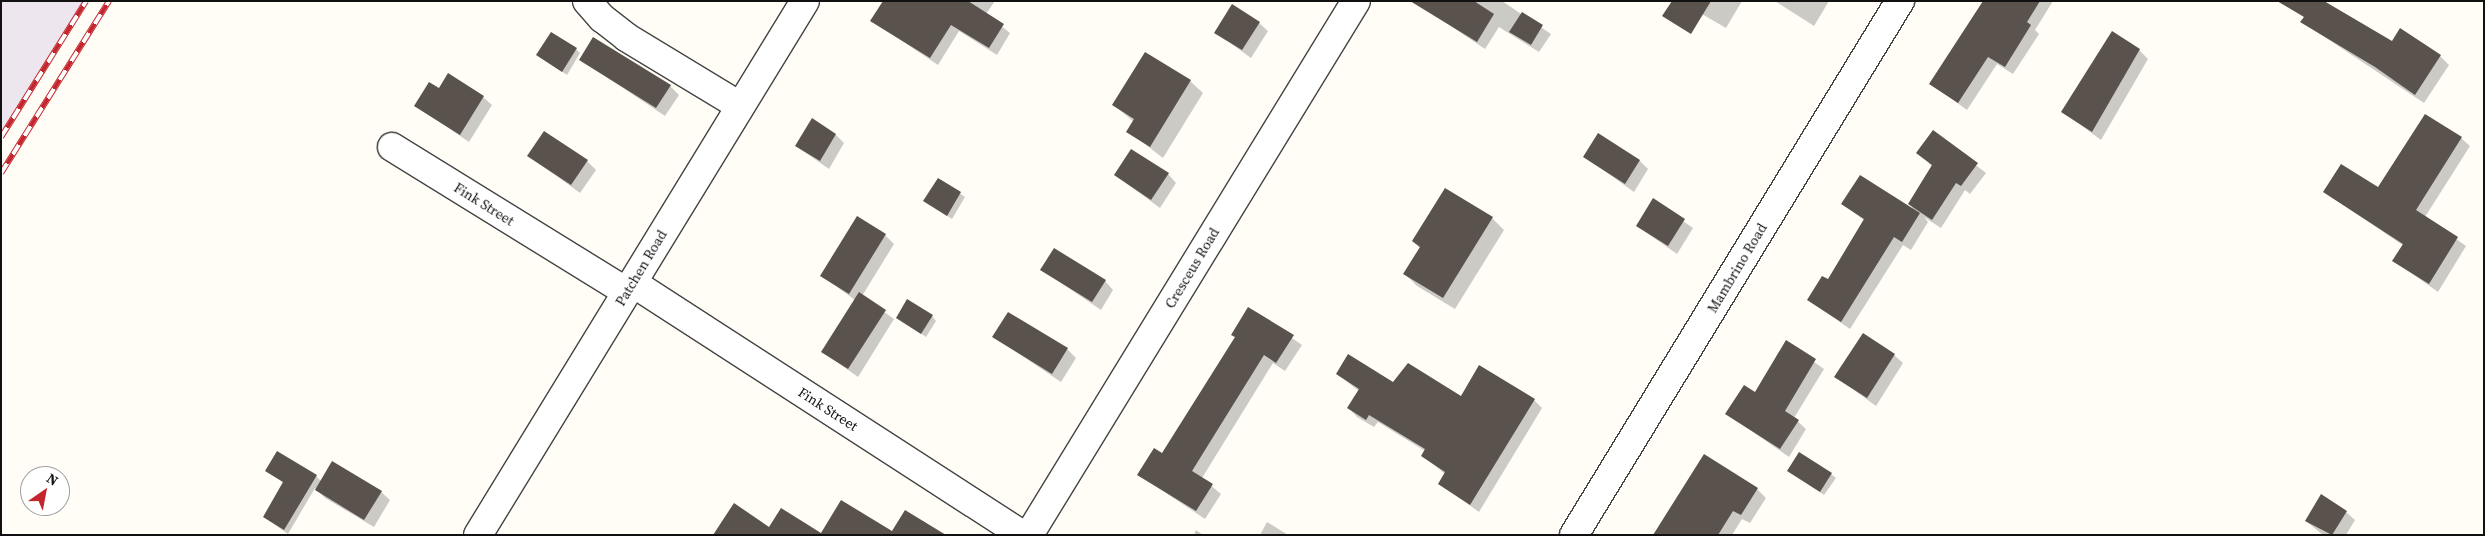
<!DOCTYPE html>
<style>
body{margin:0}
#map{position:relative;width:2485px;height:536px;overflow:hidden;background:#fffdf5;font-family:"Source Serif 4",serif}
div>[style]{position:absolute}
.industrial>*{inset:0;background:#eee6ef}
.shadow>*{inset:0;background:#0003}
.building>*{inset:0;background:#5a524d}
.roads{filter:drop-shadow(1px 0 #444) drop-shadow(-1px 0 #444) drop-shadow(0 1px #444) drop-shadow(0 -1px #444)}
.minor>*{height:28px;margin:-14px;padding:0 14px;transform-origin:14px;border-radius:14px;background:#fff}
.rail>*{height:5.5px;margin-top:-2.75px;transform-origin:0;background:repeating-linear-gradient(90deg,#fff 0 11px,#c4262e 0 22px);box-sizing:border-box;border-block:1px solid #c4262e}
span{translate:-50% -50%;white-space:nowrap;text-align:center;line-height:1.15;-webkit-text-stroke:5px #fff;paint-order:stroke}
.street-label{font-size:14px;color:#111}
.frame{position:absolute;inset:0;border:2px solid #111;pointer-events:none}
.north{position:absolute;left:20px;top:466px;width:50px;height:50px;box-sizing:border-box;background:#fff;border:1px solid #a0a0a0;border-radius:50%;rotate:33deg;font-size:14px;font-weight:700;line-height:20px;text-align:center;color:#111}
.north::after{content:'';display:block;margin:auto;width:18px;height:22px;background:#c4262e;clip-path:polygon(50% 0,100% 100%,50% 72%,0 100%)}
</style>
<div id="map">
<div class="industrial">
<i style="clip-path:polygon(1px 1px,87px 1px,1px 139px)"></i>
</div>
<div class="shadow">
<i style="clip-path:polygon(893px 1px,995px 1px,986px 14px,1010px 33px,997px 55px,959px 31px,938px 65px,872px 21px)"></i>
<i style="clip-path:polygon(1441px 1px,1502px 1px,1551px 34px,1539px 52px,1499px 27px,1485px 49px,1433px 14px)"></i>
<i style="clip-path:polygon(1694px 1px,1742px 1px,1726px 28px,1700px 13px)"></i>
<i style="clip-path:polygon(1775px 1px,1829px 1px,1814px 26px)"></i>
<i style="clip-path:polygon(1984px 1px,2053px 1px,2035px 30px,2039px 34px,2013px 74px,1997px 64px,1967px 110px,1931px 84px)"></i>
<i style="clip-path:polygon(2302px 22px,2393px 42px,2440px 56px,2449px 65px,2424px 103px)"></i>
<i style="clip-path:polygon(1259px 23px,1268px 31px,1251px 58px,1215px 32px)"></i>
<i style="clip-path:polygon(576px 49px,580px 53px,567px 75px,538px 55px)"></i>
<i style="clip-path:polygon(2139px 50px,2148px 59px,2101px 140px,2063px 112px)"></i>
<i style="clip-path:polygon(581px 60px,670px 86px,679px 95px,665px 116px)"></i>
<i style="clip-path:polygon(1190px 81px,1203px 93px,1163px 158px,1128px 131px,1134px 122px,1114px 105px)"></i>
<i style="clip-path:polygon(439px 89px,483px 97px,492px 105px,469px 142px,416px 106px)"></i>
<i style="clip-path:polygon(1933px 132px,1986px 173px,1970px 194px,1965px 190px,1941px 228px,1924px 217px,1928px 222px,1911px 250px,1903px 245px,1850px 329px,1808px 300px,1829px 280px,1865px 221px,1843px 204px,1914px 210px,1910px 204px,1933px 167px,1918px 153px)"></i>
<i style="clip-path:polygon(836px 135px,844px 143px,829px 169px,796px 146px)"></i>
<i style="clip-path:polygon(2461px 138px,2470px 146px,2425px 217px,2466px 246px,2438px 292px,2394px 261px,2404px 246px,2324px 192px,2379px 189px)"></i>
<i style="clip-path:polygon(529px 156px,587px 161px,596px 170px,580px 193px)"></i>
<i style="clip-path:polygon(1585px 157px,1639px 160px,1648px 169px,1634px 192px)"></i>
<i style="clip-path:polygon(1168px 174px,1176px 183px,1160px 208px,1115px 175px)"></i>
<i style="clip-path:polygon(938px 179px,965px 197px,952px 219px,925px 201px)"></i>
<i style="clip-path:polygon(1653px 200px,1693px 228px,1677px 254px,1637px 226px)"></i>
<i style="clip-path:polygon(1492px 218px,1504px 230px,1455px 309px,1417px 286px,1405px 274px,1420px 248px,1413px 241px)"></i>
<i style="clip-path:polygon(885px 235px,894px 244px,862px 296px,894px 319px,858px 377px,823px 352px,855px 300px,822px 276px)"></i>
<i style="clip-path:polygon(1042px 270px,1105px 281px,1113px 290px,1101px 310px)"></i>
<i style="clip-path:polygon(1249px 308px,1302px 345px,1285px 371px,1273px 363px,1202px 478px,1221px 494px,1205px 519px,1139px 475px,1163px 455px,1236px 338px,1232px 334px)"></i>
<i style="clip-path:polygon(932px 316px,936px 321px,926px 337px,898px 318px)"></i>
<i style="clip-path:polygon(994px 337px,1067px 349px,1076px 358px,1061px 382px)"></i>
<i style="clip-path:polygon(1786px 342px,1824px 369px,1794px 418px,1806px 429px,1789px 457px,1727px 414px,1755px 393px)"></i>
<i style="clip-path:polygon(1894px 355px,1903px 363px,1876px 406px,1836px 377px)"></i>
<i style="clip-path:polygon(1337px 374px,1461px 397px,1534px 400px,1542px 408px,1479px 512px,1439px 483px,1445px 474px,1423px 456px,1425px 451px,1378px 422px,1374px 427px,1357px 417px,1349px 408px,1359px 391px)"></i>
<i style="clip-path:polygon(266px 470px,316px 476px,321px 481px,381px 492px,390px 500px,374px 527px,325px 498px,315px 488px,288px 534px,264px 517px,284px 483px)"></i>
<i style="clip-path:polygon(1789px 471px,1831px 474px,1836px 478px,1824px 495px)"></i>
<i style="clip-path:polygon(1757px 489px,1766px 498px,1750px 523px,1742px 519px,1732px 535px,1662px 535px)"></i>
<i style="clip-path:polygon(2346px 512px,2355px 520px,2346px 535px,2323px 535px,2306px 521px)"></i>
<i style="clip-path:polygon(1267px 522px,1288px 535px,1260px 535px)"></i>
<i style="clip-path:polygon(1196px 530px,1203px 535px,1194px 535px)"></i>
</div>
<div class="building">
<i style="clip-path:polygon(883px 1px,968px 1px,1004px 24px,989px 48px,951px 25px,930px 58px,870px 21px)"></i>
<i style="clip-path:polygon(1410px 1px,1474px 1px,1494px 14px,1477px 42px)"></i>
<i style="clip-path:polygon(1672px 1px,1711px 1px,1691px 34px,1662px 16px)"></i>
<i style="clip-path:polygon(1983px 1px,2040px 1px,2027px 22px,2031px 25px,2005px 67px,1988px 57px,1958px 103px,1929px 84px)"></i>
<i style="clip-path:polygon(2277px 1px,2324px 1px,2392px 41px,2400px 28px,2441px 55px,2415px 95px,2375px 67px,2300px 22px,2304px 17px)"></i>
<i style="clip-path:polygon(1232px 4px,1260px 22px,1242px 50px,1214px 33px)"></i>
<i style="clip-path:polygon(1522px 12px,1543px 25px,1531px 45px,1509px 32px)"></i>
<i style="clip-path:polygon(2112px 31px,2140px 49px,2092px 132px,2061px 112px)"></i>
<i style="clip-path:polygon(551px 32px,577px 48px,562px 72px,536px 55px)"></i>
<i style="clip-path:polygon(593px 37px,671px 85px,656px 108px,579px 60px)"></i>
<i style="clip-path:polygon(1145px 52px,1191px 80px,1150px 147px,1126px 132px,1134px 119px,1112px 105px)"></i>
<i style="clip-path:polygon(448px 73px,484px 96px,460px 135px,414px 106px,429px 82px,439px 88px)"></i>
<i style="clip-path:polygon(2425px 114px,2462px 137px,2416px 210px,2458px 237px,2429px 284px,2392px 261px,2403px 244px,2323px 192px,2341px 164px,2378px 187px)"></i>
<i style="clip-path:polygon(812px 118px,836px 134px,820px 161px,795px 146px)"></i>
<i style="clip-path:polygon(1933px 130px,1978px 163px,1961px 186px,1956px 183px,1932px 220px,1908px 204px,1932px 165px,1916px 153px)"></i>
<i style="clip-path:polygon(544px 131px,588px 160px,571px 185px,527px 156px)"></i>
<i style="clip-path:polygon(1598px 133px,1640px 160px,1625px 184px,1583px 157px)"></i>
<i style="clip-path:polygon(1131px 149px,1169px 173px,1151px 200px,1114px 175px)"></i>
<i style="clip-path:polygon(1860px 175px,1920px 213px,1902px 242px,1894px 237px,1841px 322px,1807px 300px,1822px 276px,1828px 279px,1864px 219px,1841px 204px)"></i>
<i style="clip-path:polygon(938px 178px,961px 192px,947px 216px,923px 201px)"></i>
<i style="clip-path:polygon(1445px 188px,1493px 217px,1443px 298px,1403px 274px,1420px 247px,1412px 241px)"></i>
<i style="clip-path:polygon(1653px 198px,1685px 219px,1668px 246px,1636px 226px)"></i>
<i style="clip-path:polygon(857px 216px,886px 234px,849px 294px,820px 276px)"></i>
<i style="clip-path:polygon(1054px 248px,1106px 280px,1092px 302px,1040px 270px)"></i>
<i style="clip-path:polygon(859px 292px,886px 310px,848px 369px,821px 352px)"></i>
<i style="clip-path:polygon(907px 299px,933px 315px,921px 334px,896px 318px)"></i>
<i style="clip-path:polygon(1248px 307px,1294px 335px,1276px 363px,1264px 355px,1192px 471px,1213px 484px,1196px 511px,1137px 475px,1154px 448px,1162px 453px,1235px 337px,1231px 335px)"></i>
<i style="clip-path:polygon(1008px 312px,1068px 348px,1052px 374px,992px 337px)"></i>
<i style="clip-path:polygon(1863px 333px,1895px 354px,1867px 398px,1834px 377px)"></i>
<i style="clip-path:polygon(1786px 340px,1816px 359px,1785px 411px,1799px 420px,1780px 449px,1725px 414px,1744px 385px,1755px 392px)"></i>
<i style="clip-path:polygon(1348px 354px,1393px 382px,1408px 363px,1461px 396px,1479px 365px,1535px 399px,1470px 505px,1438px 484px,1445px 472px,1421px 456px,1425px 449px,1369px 415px,1366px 420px,1347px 408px,1359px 389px,1336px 374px)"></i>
<i style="clip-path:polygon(277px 451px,317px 475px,284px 530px,263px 517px,283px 482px,265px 471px)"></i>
<i style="clip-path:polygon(1799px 452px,1832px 473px,1820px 492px,1787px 471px)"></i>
<i style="clip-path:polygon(1704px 454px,1758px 488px,1741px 515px,1733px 511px,1718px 535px,1653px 535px)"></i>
<i style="clip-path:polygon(332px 461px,382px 491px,364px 520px,315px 490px)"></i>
<i style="clip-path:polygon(2321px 494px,2347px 511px,2332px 535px,2305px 521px)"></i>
<i style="clip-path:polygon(841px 500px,892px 531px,905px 510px,946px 535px,713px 535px,734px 503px,769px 527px,781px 508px,821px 533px)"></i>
</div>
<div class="roads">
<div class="minor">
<i style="left:587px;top:1px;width:23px;rotate:49deg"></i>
<i style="left:602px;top:18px;width:31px;rotate:38deg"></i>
<i style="left:626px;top:37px;width:133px;rotate:31.2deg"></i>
<i style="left:392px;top:147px;width:276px;rotate:31.7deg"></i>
<i style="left:633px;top:283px;width:464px;rotate:32.9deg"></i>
<i style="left:478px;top:535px;width:626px;rotate:-58.52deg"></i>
<i style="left:1029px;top:535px;width:626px;rotate:-58.52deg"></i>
<i style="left:1574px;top:535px;width:626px;rotate:-58.6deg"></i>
</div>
</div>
<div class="rail">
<i style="left:1px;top:137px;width:160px;rotate:-58deg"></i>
<i style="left:1px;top:173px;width:203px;rotate:-57.9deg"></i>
</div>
<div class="street-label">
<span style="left:484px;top:204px;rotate:32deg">Fink Street</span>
<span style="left:641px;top:268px;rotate:-59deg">Patchen Road</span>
<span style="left:1192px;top:268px;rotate:-59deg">Cresceus Road</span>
<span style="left:1737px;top:268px;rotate:-59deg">Mambrino Road</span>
<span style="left:828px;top:409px;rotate:33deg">Fink Street</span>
</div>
<div class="frame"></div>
<div class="north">N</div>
</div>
